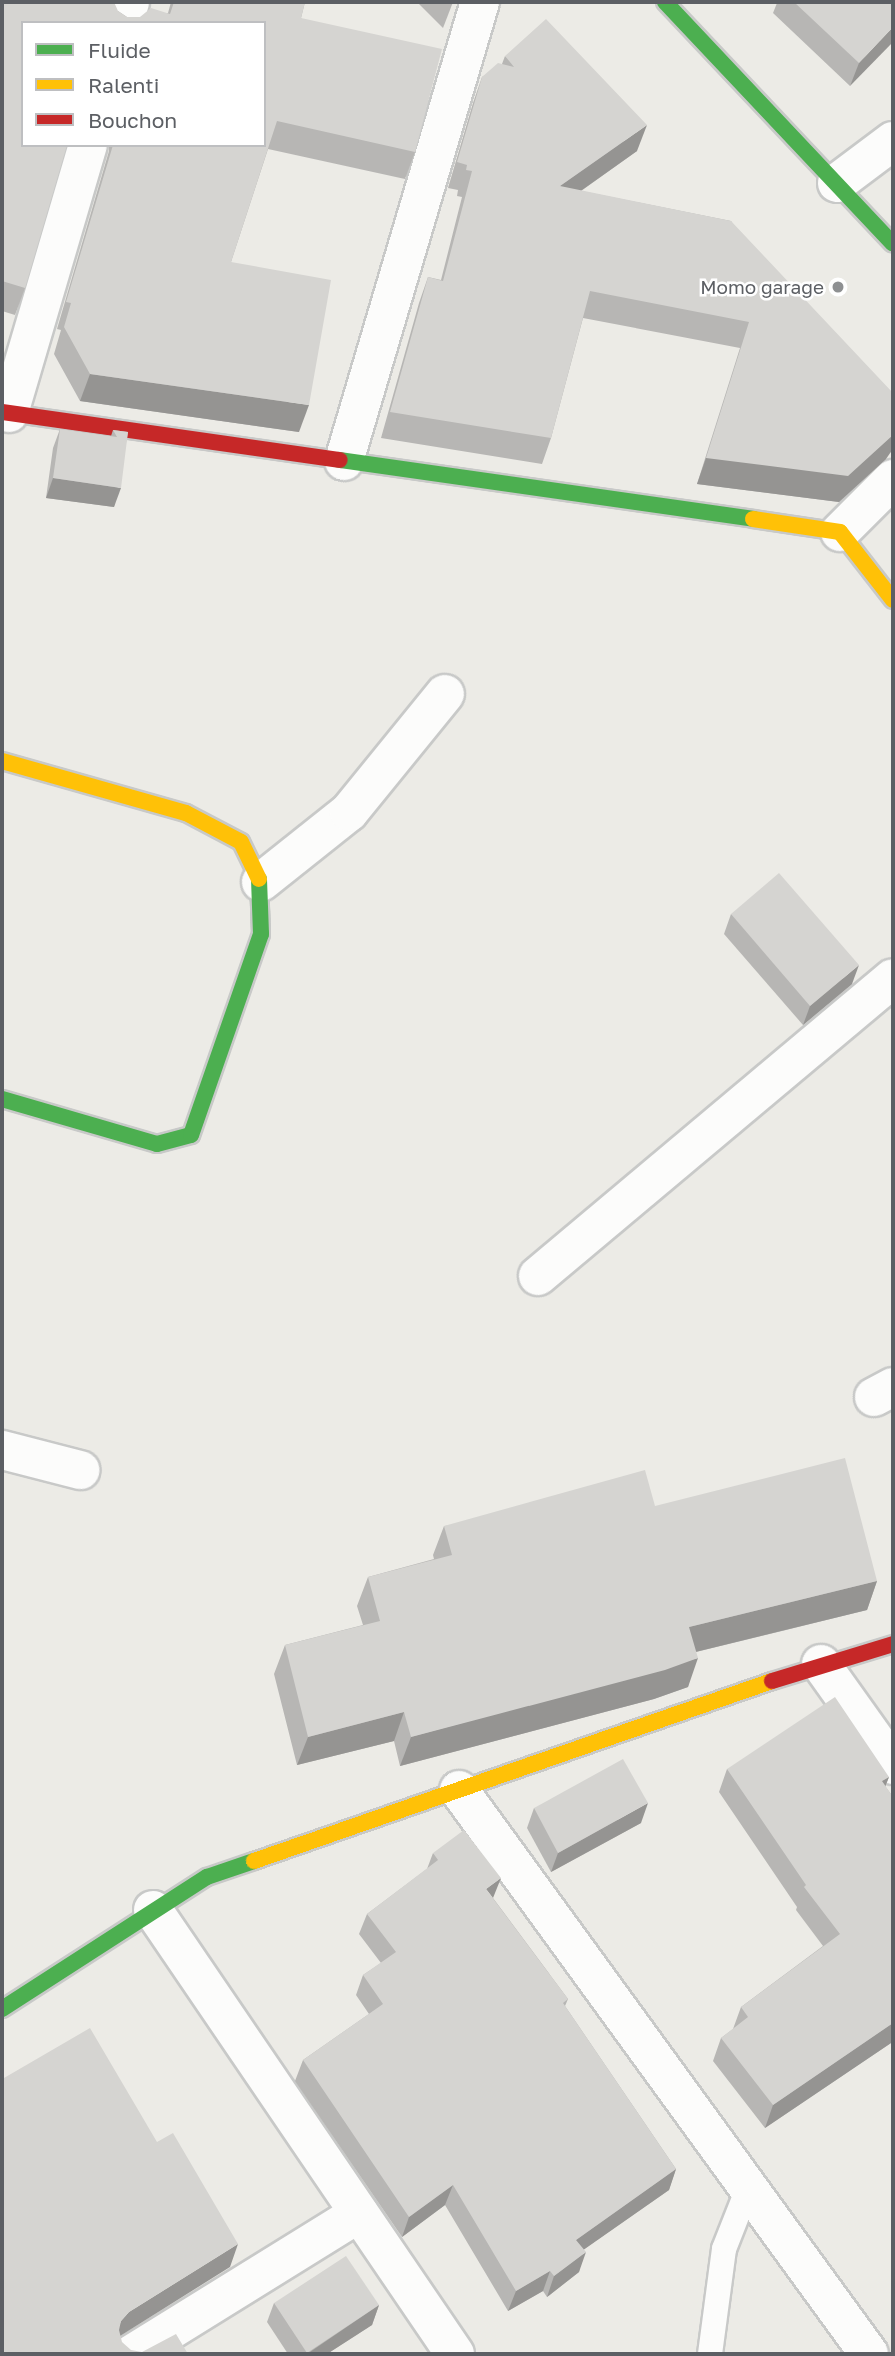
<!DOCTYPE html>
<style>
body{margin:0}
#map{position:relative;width:895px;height:2356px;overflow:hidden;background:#ecebe6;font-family:"Golos Text",sans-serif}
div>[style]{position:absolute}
.roads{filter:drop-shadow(2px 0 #c8c9c8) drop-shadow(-2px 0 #c8c9c8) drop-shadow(0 2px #c8c9c8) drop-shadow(0 -2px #c8c9c8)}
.lane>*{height:24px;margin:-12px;padding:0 12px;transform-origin:12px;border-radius:12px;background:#fcfcfb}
.street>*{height:38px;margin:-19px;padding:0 19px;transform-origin:19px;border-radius:19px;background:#fcfcfb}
.fast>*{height:16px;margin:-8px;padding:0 8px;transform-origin:8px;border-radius:8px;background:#4caf50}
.slow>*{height:16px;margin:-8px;padding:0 8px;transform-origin:8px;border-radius:8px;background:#ffc107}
.jam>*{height:16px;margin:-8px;padding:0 8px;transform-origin:8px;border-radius:8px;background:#c62828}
.wall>*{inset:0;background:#b7b6b4}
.shaded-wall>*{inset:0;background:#959492}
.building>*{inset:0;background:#d5d4d1}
.dots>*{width:19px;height:19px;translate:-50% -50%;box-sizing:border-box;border:4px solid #fff;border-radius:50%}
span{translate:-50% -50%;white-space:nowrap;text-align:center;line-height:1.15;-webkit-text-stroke:5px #fff;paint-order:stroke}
.poi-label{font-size:19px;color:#5c5f64}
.right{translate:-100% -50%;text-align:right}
.frame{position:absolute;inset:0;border:4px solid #5c5f64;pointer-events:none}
.legend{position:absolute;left:21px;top:21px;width:245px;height:126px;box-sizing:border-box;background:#fff;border:2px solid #bebfc1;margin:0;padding:9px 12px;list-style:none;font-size:21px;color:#5c5f64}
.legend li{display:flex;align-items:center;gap:14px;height:35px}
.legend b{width:35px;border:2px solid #bebfc1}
</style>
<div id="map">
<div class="roads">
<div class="lane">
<i style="left:710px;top:2354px;width:106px;rotate:-82.4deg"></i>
<i style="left:724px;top:2249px;width:66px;rotate:-68.5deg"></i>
</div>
<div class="street">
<i style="left:124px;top:23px;width:22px;rotate:-74deg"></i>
<i style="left:837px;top:183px;width:70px;rotate:-36.9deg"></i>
<i style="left:9px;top:413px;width:279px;rotate:-73.6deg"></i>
<i style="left:344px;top:461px;width:479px;rotate:-73.5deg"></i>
<i style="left:840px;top:532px;width:75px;rotate:-45deg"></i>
<i style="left:261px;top:882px;width:112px;rotate:-38.5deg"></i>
<i style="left:349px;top:812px;width:152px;rotate:-50.9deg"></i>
<i style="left:538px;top:1276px;width:463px;rotate:-40deg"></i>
<i style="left:874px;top:1397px;width:21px;rotate:-28deg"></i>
<i style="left:2px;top:1450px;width:81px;rotate:14.4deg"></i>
<i style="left:821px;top:1664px;width:124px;rotate:54.5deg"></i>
<i style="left:459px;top:1790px;width:697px;rotate:53.98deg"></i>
<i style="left:153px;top:1910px;width:537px;rotate:55.78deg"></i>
<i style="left:132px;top:2354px;width:267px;rotate:-31.8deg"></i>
</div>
<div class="fast">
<i style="left:665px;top:2px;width:332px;rotate:46.7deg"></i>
<i style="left:340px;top:460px;width:417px;rotate:8.1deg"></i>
<i style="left:2px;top:1099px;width:161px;rotate:16.2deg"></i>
<i style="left:157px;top:1144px;width:35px;rotate:-15deg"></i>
<i style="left:191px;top:1135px;width:213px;rotate:-70.8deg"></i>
<i style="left:261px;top:934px;width:55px;rotate:-92.1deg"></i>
<i style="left:2px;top:2009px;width:244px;rotate:-32.8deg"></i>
<i style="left:207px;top:1877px;width:50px;rotate:-18.8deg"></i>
</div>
<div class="slow">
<i style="left:753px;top:519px;width:88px;rotate:8.5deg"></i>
<i style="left:840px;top:532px;width:86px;rotate:52.1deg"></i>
<i style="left:2px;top:761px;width:191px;rotate:15.8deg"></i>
<i style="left:186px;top:813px;width:62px;rotate:27.8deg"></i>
<i style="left:241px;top:842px;width:41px;rotate:64.1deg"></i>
<i style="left:254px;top:1861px;width:548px;rotate:-19.16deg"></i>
</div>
<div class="jam">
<i style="left:2px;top:412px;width:341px;rotate:8.1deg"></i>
<i style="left:772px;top:1681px;width:127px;rotate:-17deg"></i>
</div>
</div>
<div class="wall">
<i style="clip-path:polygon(2px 2px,118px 11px,127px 17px,140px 17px,168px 13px,171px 2px,305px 2px,301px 18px,415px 152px,405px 179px,268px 149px,231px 262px,299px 432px,80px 401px,54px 354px,61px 330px,57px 329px,109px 151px,109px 145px,264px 145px,23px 23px,25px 288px,15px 315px,2px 311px)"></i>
<i style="clip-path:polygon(417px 2px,453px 2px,443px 28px)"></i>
<i style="clip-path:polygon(775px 2px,893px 2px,850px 86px,773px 13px,777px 3px)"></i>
<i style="clip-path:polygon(505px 56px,637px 151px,581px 191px,731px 221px,886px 459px,839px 502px,697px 484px,740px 348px,583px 318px,551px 438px,542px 464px,381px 438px,419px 303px,428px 277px,441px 280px,462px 197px,457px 196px,458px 190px,448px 188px,473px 103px,482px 77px,502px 64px)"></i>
<i style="clip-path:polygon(60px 429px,111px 436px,113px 430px,128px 432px,114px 507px,46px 498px,53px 448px)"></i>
<i style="clip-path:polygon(731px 914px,852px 984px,803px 1025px,724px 934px)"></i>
<i style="clip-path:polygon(655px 1506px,877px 1581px,867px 1610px,696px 1652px,688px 1687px,654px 1699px,400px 1766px,394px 1741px,297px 1765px,274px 1674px,285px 1645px,363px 1625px,357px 1606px,368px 1577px,434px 1559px,433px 1555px,444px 1526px)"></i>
<i style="clip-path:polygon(727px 1769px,889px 1777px,885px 1786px,893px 1797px,893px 2046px,891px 2043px,765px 2128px,713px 2061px,721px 2038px,733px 2029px,741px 2007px,823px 1946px,796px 1910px,797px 1907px,719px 1792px)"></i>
<i style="clip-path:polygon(534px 1808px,641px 1823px,551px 1872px,527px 1828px)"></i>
<i style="clip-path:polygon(433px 1853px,493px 1898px,568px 1999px,565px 2006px,676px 2169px,669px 2190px,584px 2249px,579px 2272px,547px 2297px,543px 2291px,508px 2311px,445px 2205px,402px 2237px,295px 2081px,303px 2060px,369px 2014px,356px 1995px,363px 1975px,381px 1963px,359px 1934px,367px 1914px,427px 1869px)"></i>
<i style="clip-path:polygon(274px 2303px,379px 2305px,372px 2325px,327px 2354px,288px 2354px,267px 2322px)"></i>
</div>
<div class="shaded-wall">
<i style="clip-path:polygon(893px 27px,893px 42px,850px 86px,859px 63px)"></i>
<i style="clip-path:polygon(647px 125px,637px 151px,551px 212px,560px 186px)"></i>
<i style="clip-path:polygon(90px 374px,309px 405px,299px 432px,80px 401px)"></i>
<i style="clip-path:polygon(893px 435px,893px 449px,886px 459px,839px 502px,697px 484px,706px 458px)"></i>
<i style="clip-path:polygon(53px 478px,121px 488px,114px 507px,46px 498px)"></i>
<i style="clip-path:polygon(859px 965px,852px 984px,803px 1025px,810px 1006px)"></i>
<i style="clip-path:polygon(877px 1581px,867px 1610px,679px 1656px,689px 1627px)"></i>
<i style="clip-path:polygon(698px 1658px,688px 1687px,654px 1699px,400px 1766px,411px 1737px)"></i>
<i style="clip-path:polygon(404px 1712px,394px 1741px,297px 1765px,308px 1737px)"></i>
<i style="clip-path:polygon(889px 1777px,880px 1800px,882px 1781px)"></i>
<i style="clip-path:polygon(648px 1803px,641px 1823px,551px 1872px,558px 1853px)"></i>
<i style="clip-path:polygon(501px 1878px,493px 1898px,486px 1889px)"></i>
<i style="clip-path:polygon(893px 2023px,893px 2036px,891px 2043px,765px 2128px,773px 2105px)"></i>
<i style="clip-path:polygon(676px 2169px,669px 2190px,569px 2260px,576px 2240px)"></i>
<i style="clip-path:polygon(453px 2185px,445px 2205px,402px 2237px,409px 2217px)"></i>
<i style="clip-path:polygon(238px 2244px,230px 2267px,120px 2336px,112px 2344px,121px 2321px,129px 2312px)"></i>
<i style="clip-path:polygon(586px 2252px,579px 2272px,547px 2297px,554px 2276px)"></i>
<i style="clip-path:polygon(550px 2271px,543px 2291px,508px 2311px,516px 2291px)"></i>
<i style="clip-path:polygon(379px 2305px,372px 2325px,327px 2354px,307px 2354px)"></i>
</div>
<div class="building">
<i style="clip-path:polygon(2px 2px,114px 2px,118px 11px,127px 17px,140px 17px,151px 8px,170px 14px,174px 2px,305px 2px,301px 18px,442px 49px,415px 152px,277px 121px,231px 262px,331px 280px,309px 405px,90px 374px,64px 327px,71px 303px,66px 302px,113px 145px,264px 145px,264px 23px,23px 23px,23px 145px,67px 145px,25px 288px,2px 281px)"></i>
<i style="clip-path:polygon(794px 2px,893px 2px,893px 27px,859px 63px)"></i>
<i style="clip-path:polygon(546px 19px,647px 125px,560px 186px,731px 221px,893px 393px,893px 435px,848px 476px,706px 458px,749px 322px,590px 291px,551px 438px,390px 412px,428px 277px,443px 281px,472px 171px,466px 170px,467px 165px,457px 162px,482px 77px,498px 63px,514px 67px,505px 56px)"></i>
<i style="clip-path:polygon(60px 429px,117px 437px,113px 430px,128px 432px,121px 488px,53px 478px)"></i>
<i style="clip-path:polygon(779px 873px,859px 965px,810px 1006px,731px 914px)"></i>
<i style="clip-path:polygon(845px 1458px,877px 1581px,689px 1627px,698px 1658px,665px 1670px,411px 1737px,404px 1712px,308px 1737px,285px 1645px,380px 1621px,368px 1577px,452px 1555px,444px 1526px,645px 1470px,655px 1506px)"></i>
<i style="clip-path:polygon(835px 1697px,889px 1777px,882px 1781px,893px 1797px,893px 2023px,773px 2105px,721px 2038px,748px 2017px,741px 2007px,840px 1934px,804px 1887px,806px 1885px,727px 1769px)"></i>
<i style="clip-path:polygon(623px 1759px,648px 1803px,558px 1853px,534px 1808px)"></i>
<i style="clip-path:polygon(464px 1830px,501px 1878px,486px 1889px,568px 1999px,563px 2003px,676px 2169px,576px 2240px,586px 2252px,554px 2276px,550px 2271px,516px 2291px,453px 2185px,409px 2217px,303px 2060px,383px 2004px,363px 1975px,396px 1952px,367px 1914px,438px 1860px,433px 1853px)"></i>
<i style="clip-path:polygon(90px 2028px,157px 2142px,173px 2133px,238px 2244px,129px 2312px,121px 2321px,119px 2330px,122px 2342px,131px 2350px,142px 2352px,176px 2334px,188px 2354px,2px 2354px,2px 2074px,4px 2078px)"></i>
<i style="clip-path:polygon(346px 2256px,379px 2305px,307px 2353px,274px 2303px)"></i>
</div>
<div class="dots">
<i style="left:838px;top:287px;background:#8e9092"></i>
</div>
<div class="poi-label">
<span class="right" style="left:824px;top:287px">Momo garage</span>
</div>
<div class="frame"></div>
<ul class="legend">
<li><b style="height:9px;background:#4caf50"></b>Fluide</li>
<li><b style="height:9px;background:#ffc107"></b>Ralenti</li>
<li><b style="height:9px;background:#c62828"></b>Bouchon</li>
</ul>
</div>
